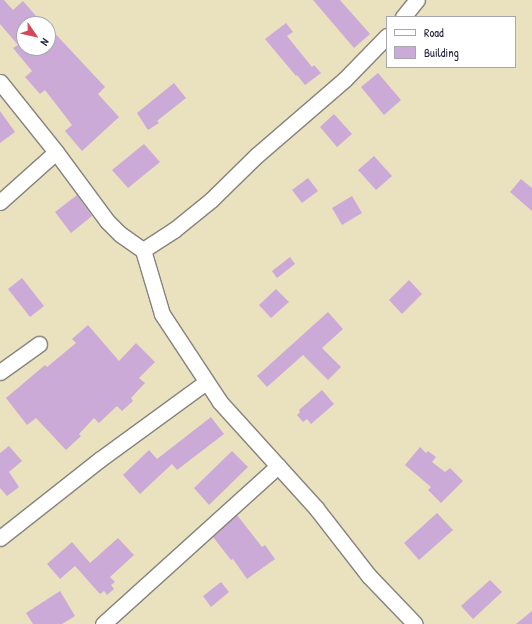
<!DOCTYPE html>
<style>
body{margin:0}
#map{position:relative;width:532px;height:624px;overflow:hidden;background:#eae1bf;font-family:"Patrick Hand",sans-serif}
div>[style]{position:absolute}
.building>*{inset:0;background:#ccaad8}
.roads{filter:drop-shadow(1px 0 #86827d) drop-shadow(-1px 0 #86827d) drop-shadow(0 1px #86827d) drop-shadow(0 -1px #86827d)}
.minor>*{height:15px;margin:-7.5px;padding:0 7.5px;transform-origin:7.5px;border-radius:7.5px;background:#fff}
span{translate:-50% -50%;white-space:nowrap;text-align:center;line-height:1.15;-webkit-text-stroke:4px #fff;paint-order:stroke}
.legend{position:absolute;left:386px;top:16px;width:130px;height:52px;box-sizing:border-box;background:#fff;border:1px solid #a7a7b1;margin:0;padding:5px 7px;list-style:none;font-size:12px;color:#22223b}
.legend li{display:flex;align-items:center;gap:8px;height:20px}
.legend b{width:20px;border:1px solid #a7a7b1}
.north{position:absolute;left:16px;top:16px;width:40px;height:40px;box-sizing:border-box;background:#fff;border:1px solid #a7a7b1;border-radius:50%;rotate:124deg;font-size:11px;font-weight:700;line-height:16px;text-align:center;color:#22223b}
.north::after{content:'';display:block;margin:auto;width:14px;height:18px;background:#d1495b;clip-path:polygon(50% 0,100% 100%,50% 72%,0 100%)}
</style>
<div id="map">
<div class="building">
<i style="clip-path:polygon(0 0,4px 0,13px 10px,23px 1px,43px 24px,24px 24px,24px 48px,48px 48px,48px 26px,105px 87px,98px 94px,119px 117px,82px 151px,65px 131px,72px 125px,45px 90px,40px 94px,25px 77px,32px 71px,13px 48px,18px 45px,0 24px)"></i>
<i style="clip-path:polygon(313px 0,340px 0,370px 34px,354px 48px)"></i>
<i style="clip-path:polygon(286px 23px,293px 32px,287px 36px,312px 67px,314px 65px,321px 73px,305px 85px,297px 75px,296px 76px,265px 39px)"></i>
<i style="clip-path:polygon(378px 73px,401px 100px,384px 115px,361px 87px)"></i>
<i style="clip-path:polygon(174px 83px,186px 98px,157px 121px,159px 123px,148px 130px,137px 113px)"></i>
<i style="clip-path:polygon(0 111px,15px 132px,0 143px)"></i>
<i style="clip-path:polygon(334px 114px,352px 134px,337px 147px,320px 127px)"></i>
<i style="clip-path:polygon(144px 144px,160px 162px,128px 188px,112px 170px)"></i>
<i style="clip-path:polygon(374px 156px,392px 176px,376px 190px,358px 170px)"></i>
<i style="clip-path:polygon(308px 178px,318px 191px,302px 203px,292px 190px)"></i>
<i style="clip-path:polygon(521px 179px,532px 188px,532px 211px,510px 192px)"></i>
<i style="clip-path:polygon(77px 195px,92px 216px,71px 233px,55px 212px)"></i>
<i style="clip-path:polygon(352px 196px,362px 213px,342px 225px,332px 208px)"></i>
<i style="clip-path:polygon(290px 257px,295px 264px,277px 278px,272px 271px)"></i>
<i style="clip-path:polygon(22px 278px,44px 306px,30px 317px,8px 289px)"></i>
<i style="clip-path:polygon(409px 280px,422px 294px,402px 314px,389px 300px)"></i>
<i style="clip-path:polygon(276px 289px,289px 302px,271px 318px,259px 305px)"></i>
<i style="clip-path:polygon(328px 312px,343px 329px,322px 348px,341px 367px,328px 380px,303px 355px,267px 387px,257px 376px)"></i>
<i style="clip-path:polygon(88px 325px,119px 361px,136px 343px,155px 362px,139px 378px,145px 383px,131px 398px,133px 401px,122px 411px,117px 406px,99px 423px,94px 418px,79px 434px,81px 436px,66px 450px,36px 418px,27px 425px,6px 398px,45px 365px,47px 367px,76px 343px,72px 339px)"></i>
<i style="clip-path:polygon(322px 390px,334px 404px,311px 424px,307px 419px,303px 422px,297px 415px,300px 412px,299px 410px)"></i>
<i style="clip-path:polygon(211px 417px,224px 434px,177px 470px,172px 464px,140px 494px,123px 475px,149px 450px,157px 459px)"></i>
<i style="clip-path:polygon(9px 446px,22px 461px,9px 472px,19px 487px,7px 496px,0 488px,0 453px)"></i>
<i style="clip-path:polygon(420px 447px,426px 453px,428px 451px,436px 457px,432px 462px,445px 472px,450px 468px,463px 481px,441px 503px,428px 490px,431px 487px,405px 465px)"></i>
<i style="clip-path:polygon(232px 451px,248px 467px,209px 505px,194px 488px)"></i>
<i style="clip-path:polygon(437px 513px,453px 530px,419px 560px,404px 543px)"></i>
<i style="clip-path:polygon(237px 515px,262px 547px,265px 545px,275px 559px,247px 579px,233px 559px,231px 560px,213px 537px)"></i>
<i style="clip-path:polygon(118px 538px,134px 555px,110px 577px,115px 582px,111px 585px,114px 589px,107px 595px,104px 591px,100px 594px,75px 566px,60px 579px,47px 564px,72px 542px,90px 563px)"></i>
<i style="clip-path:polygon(490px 580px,502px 592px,473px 619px,461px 606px)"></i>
<i style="clip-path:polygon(221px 582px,229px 592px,211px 607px,203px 596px)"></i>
<i style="clip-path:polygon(60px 591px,75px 616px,62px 624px,33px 624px,26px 613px)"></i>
<i style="clip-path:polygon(532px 611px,532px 624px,516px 624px)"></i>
</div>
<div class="roads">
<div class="minor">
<i style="left:403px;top:17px;width:22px;rotate:-51deg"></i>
<i style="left:0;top:82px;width:90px;rotate:51.3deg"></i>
<i style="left:56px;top:152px;width:86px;rotate:53.5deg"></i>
<i style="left:107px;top:221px;width:18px;rotate:45deg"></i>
<i style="left:120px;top:234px;width:28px;rotate:35deg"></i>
<i style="left:143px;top:250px;width:67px;rotate:73.5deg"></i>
<i style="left:162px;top:314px;width:105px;rotate:56.6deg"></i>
<i style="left:220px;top:402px;width:143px;rotate:47.8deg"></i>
<i style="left:316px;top:508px;width:86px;rotate:52.1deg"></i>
<i style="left:369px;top:576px;width:66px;rotate:46.2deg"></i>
<i style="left:0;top:202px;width:75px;rotate:-41.8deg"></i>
<i style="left:143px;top:250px;width:37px;rotate:-33deg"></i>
<i style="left:174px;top:230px;width:48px;rotate:-39deg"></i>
<i style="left:211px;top:200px;width:64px;rotate:-44.4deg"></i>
<i style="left:257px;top:155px;width:116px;rotate:-40.8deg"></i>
<i style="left:345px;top:79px;width:60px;rotate:-45.7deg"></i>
<i style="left:0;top:372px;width:48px;rotate:-35.7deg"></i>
<i style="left:0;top:538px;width:126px;rotate:-38.2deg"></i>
<i style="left:99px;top:460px;width:132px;rotate:-36.1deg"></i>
<i style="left:103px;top:624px;width:236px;rotate:-42.1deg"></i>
</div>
</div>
<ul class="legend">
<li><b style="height:5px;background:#fff"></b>Road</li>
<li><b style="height:11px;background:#ccaad8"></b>Building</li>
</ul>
<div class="north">N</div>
</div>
